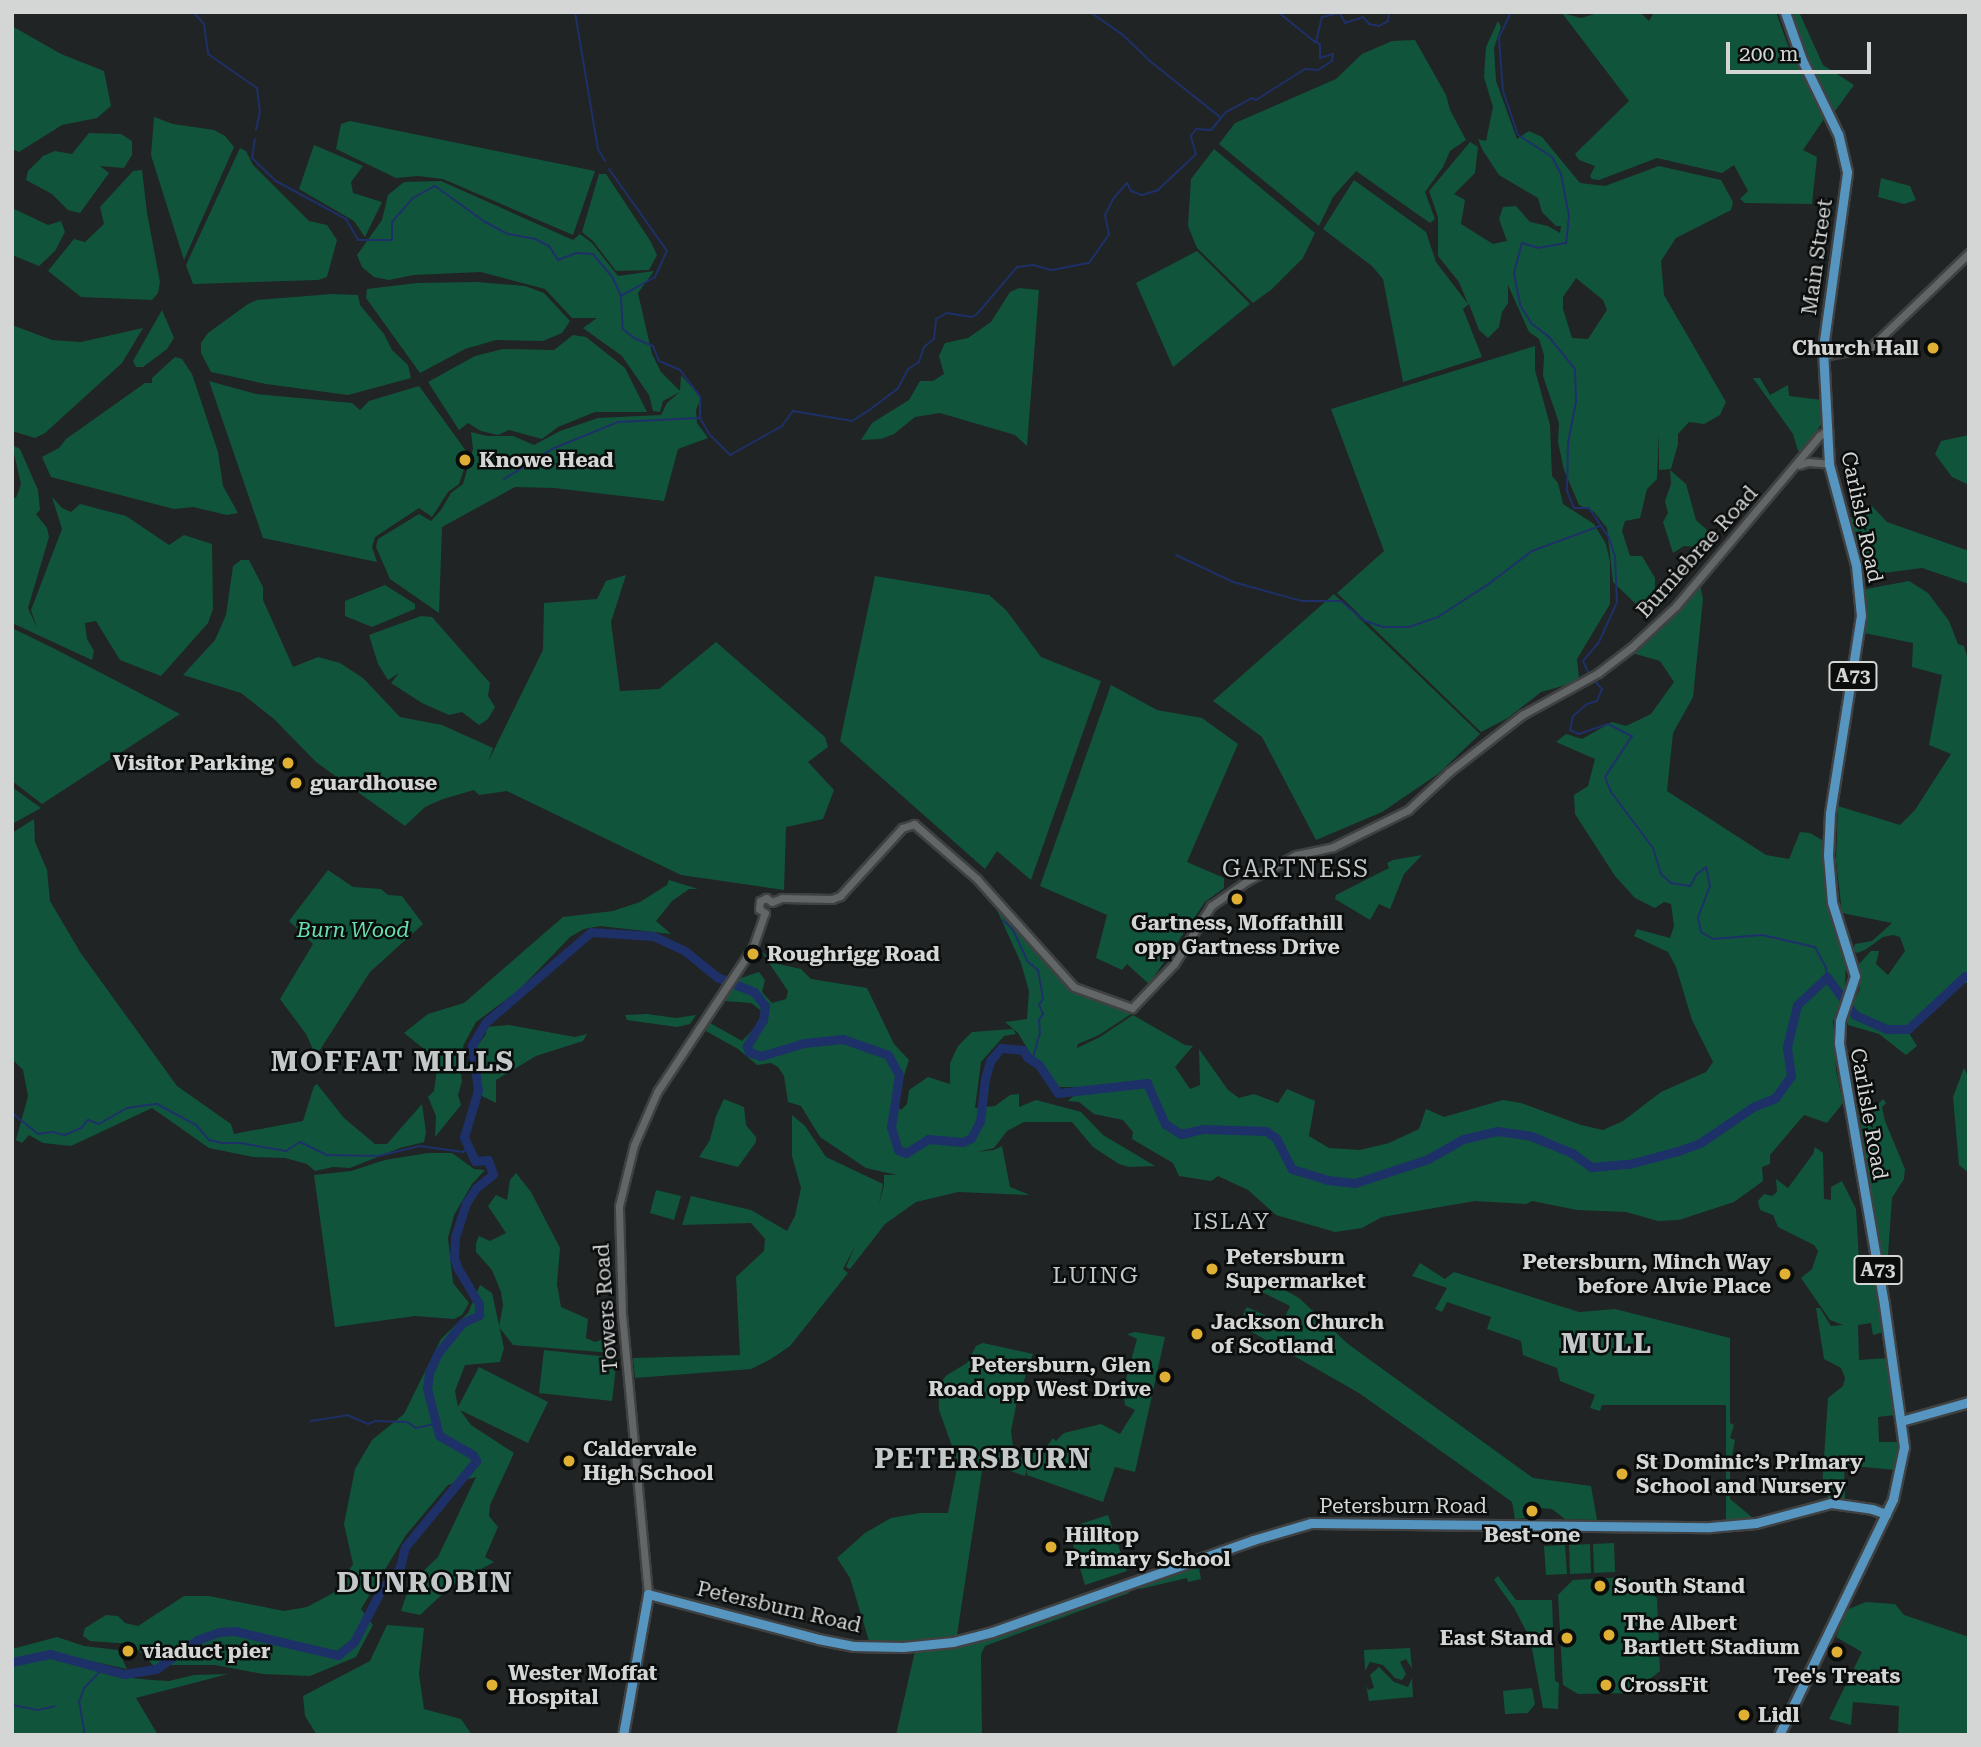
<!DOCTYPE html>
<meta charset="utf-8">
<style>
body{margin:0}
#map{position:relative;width:1981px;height:1747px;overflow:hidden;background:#202424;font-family:"Roboto Serif",serif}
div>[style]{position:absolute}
.green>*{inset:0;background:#11543c}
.stream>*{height:2px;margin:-1px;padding:0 1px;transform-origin:1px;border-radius:1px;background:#1e3068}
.river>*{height:9px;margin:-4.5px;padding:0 4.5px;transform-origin:4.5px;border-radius:4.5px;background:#1e3068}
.roads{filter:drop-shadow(2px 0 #3f4142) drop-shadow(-2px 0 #3f4142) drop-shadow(0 2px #3f4142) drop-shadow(0 -2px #3f4142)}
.minor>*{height:7px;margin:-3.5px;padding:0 3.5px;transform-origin:3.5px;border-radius:3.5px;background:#626667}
.major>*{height:9px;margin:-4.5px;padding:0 4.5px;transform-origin:4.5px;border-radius:4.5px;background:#5695c0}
.dots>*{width:19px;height:19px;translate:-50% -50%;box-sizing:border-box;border:4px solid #0b0d0d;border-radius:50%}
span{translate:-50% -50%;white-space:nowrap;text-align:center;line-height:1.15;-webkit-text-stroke:5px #0b0d0d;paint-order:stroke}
.shield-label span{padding:2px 5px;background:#0b0d0d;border:2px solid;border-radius:5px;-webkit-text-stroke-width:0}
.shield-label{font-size:19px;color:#d4d6d6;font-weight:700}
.street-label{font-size:21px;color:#d4d6d6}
.poi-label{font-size:21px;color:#d4d6d6;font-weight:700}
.right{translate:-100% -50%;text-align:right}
.left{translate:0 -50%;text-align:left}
.park-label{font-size:21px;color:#68e1af;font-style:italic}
.neighbourhood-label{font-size:23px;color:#c4c8c9;letter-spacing:2px}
.quarter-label{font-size:24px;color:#c4c8c9;letter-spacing:2px}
.district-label{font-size:28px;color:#c4c8c9;font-weight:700;letter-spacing:2px}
.frame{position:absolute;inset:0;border:14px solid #d4d6d6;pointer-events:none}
.scale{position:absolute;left:1726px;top:42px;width:145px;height:32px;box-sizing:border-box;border:4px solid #d4d6d6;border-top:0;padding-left:9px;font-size:21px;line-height:24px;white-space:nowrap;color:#d4d6d6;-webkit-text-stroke:5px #0b0d0d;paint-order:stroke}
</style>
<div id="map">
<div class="green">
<i style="clip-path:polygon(1601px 12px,1640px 12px,1649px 21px,1654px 12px,1776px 12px,1790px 51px,1824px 119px,1803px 150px,1817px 157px,1812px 204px,1745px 203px,1740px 199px,1748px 191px,1734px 165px,1722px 173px,1657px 158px,1599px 180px,1592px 179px,1590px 176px,1595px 166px,1579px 160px,1575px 154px,1629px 101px,1562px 13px,1581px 18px)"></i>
<i style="clip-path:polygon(1791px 12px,1799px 12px,1823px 65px,1854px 85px,1835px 111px,1803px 47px)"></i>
<i style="clip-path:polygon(evenodd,1498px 21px,1501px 27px,1494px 48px,1496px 81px,1517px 139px,1529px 131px,1542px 137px,1580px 183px,1605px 186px,1659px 166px,1721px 180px,1733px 202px,1731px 210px,1676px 238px,1661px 261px,1664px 295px,1726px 402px,1720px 415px,1704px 424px,1689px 422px,1678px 434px,1678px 444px,1671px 469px,1659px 470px,1659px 433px,1657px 479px,1647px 489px,1640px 518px,1625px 521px,1622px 531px,1630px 556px,1642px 556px,1655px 578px,1655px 596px,1665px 599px,1661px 607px,1639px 607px,1613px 582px,1607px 528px,1594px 512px,1579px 505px,1564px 470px,1558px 442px,1559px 423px,1543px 376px,1544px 355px,1539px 339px,1529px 332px,1508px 285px,1508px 303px,1502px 312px,1499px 327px,1488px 338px,1479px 330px,1469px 304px,1463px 309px,1482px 357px,1403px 382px,1383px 279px,1372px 266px,1323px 229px,1354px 180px,1426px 232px,1436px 262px,1468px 304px,1459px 282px,1438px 256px,1438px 217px,1429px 191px,1470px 142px,1478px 147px,1475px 173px,1454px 194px,1465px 200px,1461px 224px,1493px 244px,1507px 241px,1499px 219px,1503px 207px,1516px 206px,1530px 222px,1548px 226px,1560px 233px,1561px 226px,1556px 226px,1542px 212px,1538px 198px,1499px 175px,1482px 149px,1478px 139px,1486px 141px,1493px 107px,1484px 77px,1486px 47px,1498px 21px,1576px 278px,1603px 300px,1607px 310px,1588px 339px,1572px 338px,1563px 309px,1563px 297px,1576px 278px)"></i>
<i style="clip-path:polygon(12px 26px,61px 54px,104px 71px,111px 106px,97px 118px,62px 125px,19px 152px,12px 149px)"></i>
<i style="clip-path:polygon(1415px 40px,1446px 95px,1450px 110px,1466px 140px,1450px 151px,1443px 167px,1425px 192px,1435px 219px,1430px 223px,1356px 171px,1333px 197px,1319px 226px,1219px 144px,1235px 123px,1336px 79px,1362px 54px,1392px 41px)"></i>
<i style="clip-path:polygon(154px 117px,173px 124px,214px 130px,225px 136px,234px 147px,184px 260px,151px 155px)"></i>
<i style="clip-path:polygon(350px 121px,595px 171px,573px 235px,443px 179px,418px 176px,396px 178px,336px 149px,341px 124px)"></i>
<i style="clip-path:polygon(89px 133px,121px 134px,132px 141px,132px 155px,124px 168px,100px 166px,109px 173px,80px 213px,68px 210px,52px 194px,26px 180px,28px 171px,43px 156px,55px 151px,72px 154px)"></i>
<i style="clip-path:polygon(314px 145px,363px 166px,351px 182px,353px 193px,382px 202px,365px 237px,354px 221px,299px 189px)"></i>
<i style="clip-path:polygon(240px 148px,246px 151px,253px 165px,309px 221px,327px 225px,337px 240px,327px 277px,318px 280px,193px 284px,186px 265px)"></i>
<i style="clip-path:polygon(1214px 149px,1315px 233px,1303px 258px,1272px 289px,1253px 303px,1197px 248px,1188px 226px,1191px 179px)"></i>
<i style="clip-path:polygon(142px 170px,147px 213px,160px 282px,158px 293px,152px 300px,81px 297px,48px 271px,74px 239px,85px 242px,104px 224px,100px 207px,133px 171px)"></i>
<i style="clip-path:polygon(599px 174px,606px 174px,651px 242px,657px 255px,649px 270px,616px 271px,593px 241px,582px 232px)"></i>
<i style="clip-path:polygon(1881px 178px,1910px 186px,1916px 200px,1904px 204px,1878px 197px)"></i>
<i style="clip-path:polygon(441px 181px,573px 240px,580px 234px,592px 243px,618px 276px,654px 271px,638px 293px,652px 354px,661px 372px,680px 391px,681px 375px,701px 398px,696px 410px,697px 423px,708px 438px,678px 449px,664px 501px,554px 488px,515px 487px,442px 527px,439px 613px,390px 579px,376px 547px,378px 539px,419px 514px,431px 521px,441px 510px,451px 493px,463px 484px,473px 449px,471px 432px,487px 436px,513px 436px,534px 445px,560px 431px,598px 418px,661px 415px,667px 403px,680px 392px,663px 401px,660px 412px,653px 411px,649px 395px,622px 356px,583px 328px,597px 318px,572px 318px,545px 289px,481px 272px,413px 275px,389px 280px,374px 277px,362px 267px,357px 255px,382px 220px,388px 195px,404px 182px)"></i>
<i style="clip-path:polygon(12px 208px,48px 225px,61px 221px,65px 232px,55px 251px,39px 266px,12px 255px)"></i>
<i style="clip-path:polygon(1197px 251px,1250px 304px,1173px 367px,1136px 283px)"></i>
<i style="clip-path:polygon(477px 282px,525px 286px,544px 293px,570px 321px,562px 333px,543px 341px,496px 340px,465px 349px,420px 373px,366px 298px,367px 289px,417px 283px)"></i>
<i style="clip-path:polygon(1019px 288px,1039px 290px,1027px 446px,1015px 435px,940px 413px,915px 417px,894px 434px,881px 439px,861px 440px,872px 423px,909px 400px,920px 381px,933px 381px,944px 374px,939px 356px,945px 343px,968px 338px,991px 322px,1010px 292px)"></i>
<i style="clip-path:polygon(332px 294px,358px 295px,360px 305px,384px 334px,392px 350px,408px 365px,411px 378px,348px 395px,266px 384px,211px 372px,201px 353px,201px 343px,208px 333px,248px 304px,257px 300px)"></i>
<i style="clip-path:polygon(162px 310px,174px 338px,167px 349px,143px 367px,136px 367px,133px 361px)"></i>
<i style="clip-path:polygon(12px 325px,52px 340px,81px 342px,143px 328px,122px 363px,45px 433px,35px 438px,12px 431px)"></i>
<i style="clip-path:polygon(573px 335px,586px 337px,625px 368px,647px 412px,595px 412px,558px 427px,542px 439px,509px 430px,498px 435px,481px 431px,468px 423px,459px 430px,428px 382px,475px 356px,503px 349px,554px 350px)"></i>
<i style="clip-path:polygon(1535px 346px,1535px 370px,1550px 425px,1552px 476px,1558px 483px,1563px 504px,1594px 524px,1606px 544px,1610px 562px,1610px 604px,1577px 659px,1579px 677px,1573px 683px,1541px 692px,1508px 718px,1481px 732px,1337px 593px,1384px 551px,1331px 409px)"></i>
<i style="clip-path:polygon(175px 357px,182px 359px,192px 374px,218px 452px,223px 486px,238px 513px,227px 515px,193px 507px,174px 509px,51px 477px,42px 457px,59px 448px,66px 439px,145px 383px,152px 383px,152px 378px)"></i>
<i style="clip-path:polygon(1753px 378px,1760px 378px,1770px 395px,1788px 385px,1789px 396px,1822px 400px,1824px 420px,1803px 452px,1798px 451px,1793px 434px)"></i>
<i style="clip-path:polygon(209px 381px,256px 394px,352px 403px,360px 410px,369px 401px,419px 386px,469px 455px,459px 484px,448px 492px,432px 517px,419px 508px,375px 537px,372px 547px,377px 562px,263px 538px)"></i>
<i style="clip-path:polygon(1969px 435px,1969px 485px,1952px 477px,1935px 454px,1941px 441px)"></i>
<i style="clip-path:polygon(12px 445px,20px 449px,38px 490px,40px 510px,36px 514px,47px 528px,49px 537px,28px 608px,37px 628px,31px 610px,62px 529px,52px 497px,62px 508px,71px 512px,80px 504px,126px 516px,169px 545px,184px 535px,212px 544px,213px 609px,208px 623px,161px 676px,120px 660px,96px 621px,85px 623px,87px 639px,94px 651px,92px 660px,12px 623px,12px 497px,16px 498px,21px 484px)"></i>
<i style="clip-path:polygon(1670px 470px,1686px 484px,1696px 520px,1719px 541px,1708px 548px,1684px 546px,1673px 553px,1663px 522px,1668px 513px,1665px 501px,1671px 484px)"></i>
<i style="clip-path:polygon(1872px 506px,1887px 522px,1969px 551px,1969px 584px,1922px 568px,1868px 575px,1850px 518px)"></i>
<i style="clip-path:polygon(241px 560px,249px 560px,263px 587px,263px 600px,293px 667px,318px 657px,340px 663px,363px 678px,400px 717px,442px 725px,493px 748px,488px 762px,543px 650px,544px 603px,597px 599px,606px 581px,626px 575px,611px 622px,620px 691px,659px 689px,716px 642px,825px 737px,828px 747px,808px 762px,834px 790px,823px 819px,786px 827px,784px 890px,681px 875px,507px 791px,479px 795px,474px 790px,443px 799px,425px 807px,405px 826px,316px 762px,274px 719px,241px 693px,183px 675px,215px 640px,226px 615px,233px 566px)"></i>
<i style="clip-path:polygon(875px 576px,989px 595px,1006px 610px,1041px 657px,1101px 681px,1031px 880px,997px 851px,985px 869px,840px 741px)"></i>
<i style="clip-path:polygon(1909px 581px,1928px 593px,1949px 621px,1958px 644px,1964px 646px,1969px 663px,1969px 983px,1964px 983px,1909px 1033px,1917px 1046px,1906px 1055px,1879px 1034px,1848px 1025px,1848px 1016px,1860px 988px,1859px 964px,1871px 951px,1879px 951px,1876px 964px,1888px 975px,1905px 951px,1900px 937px,1893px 935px,1883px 937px,1865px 950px,1857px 953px,1853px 951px,1855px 944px,1872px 941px,1892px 923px,1842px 913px,1836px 861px,1838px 806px,1900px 825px,1915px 810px,1951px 754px,1929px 745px,1942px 675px,1912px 667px,1913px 643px,1864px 633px,1866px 589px)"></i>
<i style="clip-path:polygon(385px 585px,415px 604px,415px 609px,372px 627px,345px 616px,345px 601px)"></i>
<i style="clip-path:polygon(1700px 585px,1703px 599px,1693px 697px,1673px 733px,1667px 791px,1766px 855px,1789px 859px,1800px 832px,1810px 833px,1822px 840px,1826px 904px,1846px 965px,1845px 987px,1833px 1022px,1836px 1070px,1843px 1103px,1827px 1123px,1804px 1115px,1770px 1155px,1770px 1164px,1762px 1167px,1763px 1181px,1734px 1202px,1679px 1220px,1658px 1221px,1626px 1212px,1577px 1210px,1532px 1201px,1526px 1204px,1475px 1201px,1382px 1217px,1362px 1228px,1335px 1232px,1276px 1215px,1248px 1190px,1218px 1176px,1211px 1181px,1179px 1176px,1173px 1163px,1132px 1139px,1133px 1132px,1123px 1120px,1094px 1114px,1079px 1102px,1068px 1101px,1083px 1087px,1059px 1087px,1030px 1053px,1018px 1033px,1005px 1022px,1027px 1019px,1029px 991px,1021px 963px,997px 910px,1071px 990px,1131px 1014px,1099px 1035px,1078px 1044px,1077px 1048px,1100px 1037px,1133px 1015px,1185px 1045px,1193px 1046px,1175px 1067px,1190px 1089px,1200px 1085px,1199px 1049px,1228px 1090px,1239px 1098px,1254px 1094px,1278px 1103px,1287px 1089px,1315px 1101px,1309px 1136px,1329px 1148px,1360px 1150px,1389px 1143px,1419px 1129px,1426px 1109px,1444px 1117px,1503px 1100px,1521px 1103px,1581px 1125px,1603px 1130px,1623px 1121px,1661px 1092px,1706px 1072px,1713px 1062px,1692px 1020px,1676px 967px,1668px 952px,1634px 936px,1637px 929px,1670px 938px,1674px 926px,1671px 904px,1664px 902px,1655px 908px,1635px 898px,1615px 876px,1575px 814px,1574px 795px,1588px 786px,1595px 759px,1556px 742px,1566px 734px,1582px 739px,1612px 722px,1626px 726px,1651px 714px,1674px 682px,1660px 661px,1632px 653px)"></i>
<i style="clip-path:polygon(1334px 594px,1480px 734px,1438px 774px,1382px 812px,1316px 840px,1262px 737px,1213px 701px)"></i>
<i style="clip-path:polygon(421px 616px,432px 617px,490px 683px,488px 696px,495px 707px,488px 719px,479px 725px,462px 712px,449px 715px,422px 703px,391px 683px,399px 673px,388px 680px,378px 664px,369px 635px)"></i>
<i style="clip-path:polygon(12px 628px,53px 648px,180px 714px,42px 804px,12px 781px)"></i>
<i style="clip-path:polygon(1111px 685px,1157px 710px,1202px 718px,1238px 744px,1187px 862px,1224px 878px,1224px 888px,1205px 902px,1149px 984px,1127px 964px,1122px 970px,1096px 958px,1107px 915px,1040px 886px)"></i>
<i style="clip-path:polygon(12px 787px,41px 808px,12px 824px)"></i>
<i style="clip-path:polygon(34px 819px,35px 842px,47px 870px,50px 901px,80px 952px,177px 1086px,231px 1124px,234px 1134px,303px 1121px,314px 1086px,317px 1084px,344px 1118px,375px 1144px,387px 1144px,422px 1104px,426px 1132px,424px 1142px,400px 1148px,350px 1168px,333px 1167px,315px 1171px,307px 1164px,285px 1158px,253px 1157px,209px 1148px,152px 1108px,71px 1146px,43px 1143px,29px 1135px,22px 1143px,16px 1140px,28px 1096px,23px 1070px,12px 1059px,12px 833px)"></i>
<i style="clip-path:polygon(1422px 855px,1404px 874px,1390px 909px,1379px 904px,1370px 920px,1335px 899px,1336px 895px,1389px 868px,1387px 863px,1393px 860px)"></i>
<i style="clip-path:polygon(328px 870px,353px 887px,381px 889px,388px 895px,402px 896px,423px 924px,370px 972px,316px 1056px,306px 1034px,280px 999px,313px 944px,289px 921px)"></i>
<i style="clip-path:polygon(669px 880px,698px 889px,689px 889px,672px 901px,656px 921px,671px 934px,600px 926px,584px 929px,570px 937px,519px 990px,476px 1022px,463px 1046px,469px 1074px,460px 1067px,462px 1081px,458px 1095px,461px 1105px,435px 1137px,436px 1116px,428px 1097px,434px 1091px,437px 1069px,429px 1053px,404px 1033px,428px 1014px,464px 1003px,563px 917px,613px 911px,640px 902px,667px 885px)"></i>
<i style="clip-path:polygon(761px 951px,778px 964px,801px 969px,811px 979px,867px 988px,894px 1044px,909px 1060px,898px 1094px,897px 1106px,901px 1110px,907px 1104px,909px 1090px,928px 1077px,950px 1084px,950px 1063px,958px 1046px,972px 1032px,1013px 1029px,1016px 1034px,1004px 1036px,981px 1062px,975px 1108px,995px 1106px,1010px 1095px,1019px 1094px,1019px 1107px,1036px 1100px,1070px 1109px,1081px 1112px,1103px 1135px,1155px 1166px,1129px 1167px,1119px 1164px,1093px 1147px,1072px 1122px,1024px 1122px,1007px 1131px,994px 1148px,977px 1152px,994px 1150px,1002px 1146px,1010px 1187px,1030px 1195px,958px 1192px,916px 1202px,885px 1224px,850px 1269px,846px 1267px,855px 1246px,843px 1269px,848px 1273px,790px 1346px,771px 1359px,751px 1369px,635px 1378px,633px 1358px,740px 1355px,736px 1277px,764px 1251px,765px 1239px,751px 1223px,682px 1225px,691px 1196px,751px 1210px,787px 1231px,795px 1216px,801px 1188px,792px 1156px,792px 1115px,805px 1126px,826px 1157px,883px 1184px,879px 1204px,884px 1185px,884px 1175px,897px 1175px,866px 1168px,820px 1137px,801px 1106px,788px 1102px,784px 1076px,778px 1067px,771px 1063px,757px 1065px,738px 1049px,706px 1031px,710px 1023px,742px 1041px,767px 1015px,751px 1003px,725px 1001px,738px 979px,759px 972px,765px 980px,762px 992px,772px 1003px,786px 999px,788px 991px)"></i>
<i style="clip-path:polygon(647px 1014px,676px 1018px,696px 1015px,690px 1024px,677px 1027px,627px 1020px,625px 1015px)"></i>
<i style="clip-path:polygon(509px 1025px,575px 1037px,587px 1034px,583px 1041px,536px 1056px,496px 1080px,496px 1103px,482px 1096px,475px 1049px,486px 1034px,485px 1027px)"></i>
<i style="clip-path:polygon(1964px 1068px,1969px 1078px,1969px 1173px,1959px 1165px,1953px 1097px)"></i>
<i style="clip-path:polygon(724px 1099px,744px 1107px,746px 1125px,756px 1137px,756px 1142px,738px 1167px,699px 1157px,710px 1140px,716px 1116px)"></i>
<i style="clip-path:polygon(1883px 1099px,1886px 1103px,1882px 1107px,1885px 1121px,1905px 1169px,1904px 1179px,1892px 1198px,1888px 1255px,1891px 1283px,1886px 1285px,1858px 1108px,1868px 1101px,1878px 1104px)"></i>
<i style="clip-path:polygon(1815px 1147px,1823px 1153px,1824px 1199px,1831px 1200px,1831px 1187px,1842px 1181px,1856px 1209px,1859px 1259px,1869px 1280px,1873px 1263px,1884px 1332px,1873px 1335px,1871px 1323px,1858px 1325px,1859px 1360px,1888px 1358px,1895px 1415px,1878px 1417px,1879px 1442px,1898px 1442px,1895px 1470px,1844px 1465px,1845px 1499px,1828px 1497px,1822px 1488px,1828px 1398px,1843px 1386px,1845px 1378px,1841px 1368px,1824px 1359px,1816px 1308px,1820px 1308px,1831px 1326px,1843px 1325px,1830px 1320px,1801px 1278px,1812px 1269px,1818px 1251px,1814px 1245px,1778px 1227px,1773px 1215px,1760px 1210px,1758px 1201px,1764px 1194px,1772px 1196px,1777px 1192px,1776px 1179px,1788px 1188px,1813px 1154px)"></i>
<i style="clip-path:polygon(428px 1153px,452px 1153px,474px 1169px,485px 1170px,472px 1184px,454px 1215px,448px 1238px,453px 1283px,469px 1303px,462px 1315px,454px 1319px,415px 1316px,335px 1327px,314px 1175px,351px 1171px,385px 1160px)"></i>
<i style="clip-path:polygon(516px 1173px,531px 1192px,560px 1248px,557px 1284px,561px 1307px,588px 1319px,586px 1338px,595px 1342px,604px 1339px,612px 1348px,612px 1353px,513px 1345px,499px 1327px,503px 1305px,501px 1292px,492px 1270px,476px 1252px,476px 1243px,479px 1236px,490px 1241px,506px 1233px,488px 1206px,496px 1195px,507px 1200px,510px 1180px)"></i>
<i style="clip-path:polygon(656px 1190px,681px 1196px,674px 1220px,650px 1213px)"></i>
<i style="clip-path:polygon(1420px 1263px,1445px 1279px,1454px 1272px,1579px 1312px,1615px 1309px,1730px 1338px,1730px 1423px,1734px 1425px,1730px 1438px,1735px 1440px,1730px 1467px,1730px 1499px,1753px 1518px,1726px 1523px,1726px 1405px,1602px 1405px,1600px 1411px,1590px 1408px,1595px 1395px,1560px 1381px,1557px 1368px,1523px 1355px,1521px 1341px,1487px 1329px,1491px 1317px,1447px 1302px,1442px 1312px,1435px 1309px,1447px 1288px,1412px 1276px)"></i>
<i style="clip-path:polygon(1268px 1281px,1299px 1298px,1348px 1344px,1533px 1478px,1591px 1486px,1597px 1520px,1565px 1519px,1552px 1509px,1527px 1507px,1526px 1518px,1515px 1519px,1512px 1502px,1462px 1466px,1359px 1393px,1238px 1324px,1247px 1307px,1282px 1323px,1290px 1306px,1262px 1292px)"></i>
<i style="clip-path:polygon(480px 1285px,492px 1293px,504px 1348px,500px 1362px,465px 1365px,455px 1391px,458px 1407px,479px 1367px,548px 1402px,528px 1443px,460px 1410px,471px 1425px,514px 1453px,490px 1505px,489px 1516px,498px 1527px,485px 1557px,494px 1562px,451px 1586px,420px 1615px,401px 1611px,410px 1584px,438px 1557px,476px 1477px,448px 1485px,406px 1535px,361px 1609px,373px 1625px,356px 1657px,310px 1676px,263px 1674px,215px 1665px,153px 1665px,132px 1644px,90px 1641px,83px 1636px,85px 1628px,106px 1615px,118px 1616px,125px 1623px,138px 1626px,184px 1596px,209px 1596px,284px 1611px,307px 1607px,335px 1592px,353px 1564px,344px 1524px,355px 1469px,372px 1440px,404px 1414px,441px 1339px,468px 1313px)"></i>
<i style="clip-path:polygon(1135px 1332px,1165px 1337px,1135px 1472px,1115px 1467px,1103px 1502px,1027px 1475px,1027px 1469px,1025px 1476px,990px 1464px,982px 1471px,957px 1635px,913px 1641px,869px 1641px,850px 1578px,837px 1558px,865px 1533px,891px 1518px,920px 1513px,948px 1513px,958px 1463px,939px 1410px,938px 1385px,947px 1375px,967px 1363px,976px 1346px,983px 1343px,1033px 1354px,1017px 1401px,1011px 1431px,1014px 1454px,1028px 1461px,1036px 1447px,1044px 1450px,1053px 1438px,1056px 1441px,1064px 1433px,1101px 1424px,1120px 1434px,1135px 1410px,1125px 1405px,1123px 1390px,1137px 1339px,1127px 1334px)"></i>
<i style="clip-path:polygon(544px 1350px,617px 1358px,612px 1401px,539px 1393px)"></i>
<i style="clip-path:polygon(1108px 1515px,1127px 1571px,1085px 1585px,1068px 1528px)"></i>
<i style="clip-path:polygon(1614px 1543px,1615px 1572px,1594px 1573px,1593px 1544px)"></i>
<i style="clip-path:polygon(1590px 1544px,1591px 1573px,1570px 1574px,1569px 1545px)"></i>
<i style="clip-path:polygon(1565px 1545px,1567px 1574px,1546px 1575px,1544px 1546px)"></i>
<i style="clip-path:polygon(1198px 1563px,1201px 1579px,1188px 1582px,1187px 1578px,1140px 1589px,1139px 1585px)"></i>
<i style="clip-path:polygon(1498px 1576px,1516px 1600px,1552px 1600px,1555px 1681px,1559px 1683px,1558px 1709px,1543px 1708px,1530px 1638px,1514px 1608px,1494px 1580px)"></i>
<i style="clip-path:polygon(1626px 1577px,1657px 1598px,1660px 1671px,1633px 1693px,1578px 1694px,1563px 1685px,1558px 1595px,1573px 1580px)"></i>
<i style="clip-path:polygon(1128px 1589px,1129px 1593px,985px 1646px,981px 1654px,982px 1735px,896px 1735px,915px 1651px,954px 1646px)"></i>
<i style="clip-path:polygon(1866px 1602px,1895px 1604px,1904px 1615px,1969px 1637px,1969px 1735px,1898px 1735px,1899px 1706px,1853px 1702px,1851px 1725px,1829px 1719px,1862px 1652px,1836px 1637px,1846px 1610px)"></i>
<i style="clip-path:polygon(387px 1625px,424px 1628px,419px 1674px,424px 1709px,461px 1719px,472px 1735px,317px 1735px,305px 1716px,303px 1696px,370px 1661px)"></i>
<i style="clip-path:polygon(57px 1637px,84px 1646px,118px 1650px,127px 1669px,49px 1652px,12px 1660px,12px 1649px)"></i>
<i style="clip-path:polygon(1410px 1648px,1412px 1669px,1406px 1659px,1400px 1662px,1406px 1674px,1402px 1680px,1395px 1678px,1383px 1665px,1370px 1662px,1365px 1671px,1364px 1650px)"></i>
<i style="clip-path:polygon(49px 1657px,113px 1676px,151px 1680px,169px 1681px,194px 1675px,228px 1674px,136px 1698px,158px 1735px,12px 1735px,12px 1666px,30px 1659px)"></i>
<i style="clip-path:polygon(1379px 1667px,1394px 1682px,1408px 1687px,1412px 1678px,1413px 1697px,1369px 1701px,1366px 1685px,1368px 1690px,1374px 1688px,1370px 1675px)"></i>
<i style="clip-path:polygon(1532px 1688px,1535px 1704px,1528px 1713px,1505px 1714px,1503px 1691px)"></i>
</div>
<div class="stream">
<i style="left:193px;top:12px;width:16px;rotate:47deg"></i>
<i style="left:204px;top:24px;width:30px;rotate:82deg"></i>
<i style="left:208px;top:54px;width:60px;rotate:34.8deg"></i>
<i style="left:257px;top:88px;width:24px;rotate:83deg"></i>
<i style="left:260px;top:112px;width:18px;rotate:103deg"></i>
<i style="left:575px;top:12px;width:139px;rotate:80.5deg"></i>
<i style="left:598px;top:149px;width:14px;rotate:60deg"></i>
<i style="left:1090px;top:12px;width:39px;rotate:35deg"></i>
<i style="left:1122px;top:34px;width:40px;rotate:44deg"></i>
<i style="left:1151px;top:62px;width:88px;rotate:38.6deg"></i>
<i style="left:1278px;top:12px;width:48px;rotate:39deg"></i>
<i style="left:1511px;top:12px;width:29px;rotate:115deg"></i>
<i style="left:1499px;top:38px;width:53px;rotate:85.7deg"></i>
<i style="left:1503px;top:91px;width:46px;rotate:71.2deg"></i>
<i style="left:1518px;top:135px;width:40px;rotate:32.9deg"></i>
<i style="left:1552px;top:157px;width:19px;rotate:62deg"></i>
<i style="left:1561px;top:174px;width:43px;rotate:79.2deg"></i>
<i style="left:1569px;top:216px;width:27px;rotate:96deg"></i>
<i style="left:1566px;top:243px;width:27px;rotate:170deg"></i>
<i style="left:1539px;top:248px;width:18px;rotate:-164deg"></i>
<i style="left:1522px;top:243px;width:31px;rotate:105deg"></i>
<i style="left:1514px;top:273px;width:33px;rotate:79deg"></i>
<i style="left:1520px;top:305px;width:22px;rotate:58deg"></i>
<i style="left:1532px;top:324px;width:21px;rotate:37deg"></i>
<i style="left:1549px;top:337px;width:41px;rotate:50.9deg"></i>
<i style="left:1575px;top:369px;width:33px;rotate:88deg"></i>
<i style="left:1576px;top:402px;width:42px;rotate:101deg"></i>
<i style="left:1568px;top:443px;width:48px;rotate:91.2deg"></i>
<i style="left:1567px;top:491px;width:18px;rotate:68deg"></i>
<i style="left:1574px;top:508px;width:15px"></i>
<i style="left:1589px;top:508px;width:36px;rotate:56deg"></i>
<i style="left:1609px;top:538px;width:20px;rotate:72deg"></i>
<i style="left:1615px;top:557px;width:45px;rotate:87.5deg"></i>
<i style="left:1617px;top:602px;width:44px;rotate:114.2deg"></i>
<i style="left:1599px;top:642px;width:25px;rotate:130deg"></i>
<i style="left:1583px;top:661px;width:14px;rotate:65deg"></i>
<i style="left:255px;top:139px;width:19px;rotate:99deg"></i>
<i style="left:252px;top:158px;width:33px;rotate:44deg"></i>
<i style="left:276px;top:181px;width:80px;rotate:28.5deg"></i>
<i style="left:346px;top:219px;width:24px;rotate:60deg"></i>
<i style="left:358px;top:240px;width:34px"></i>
<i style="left:392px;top:240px;width:18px;rotate:-90deg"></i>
<i style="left:392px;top:222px;width:32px;rotate:-49deg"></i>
<i style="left:413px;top:198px;width:25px;rotate:-29deg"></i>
<i style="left:435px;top:186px;width:62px;rotate:35.8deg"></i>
<i style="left:485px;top:222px;width:26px;rotate:28deg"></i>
<i style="left:508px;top:234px;width:27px;rotate:10deg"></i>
<i style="left:535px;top:239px;width:16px;rotate:27deg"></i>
<i style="left:549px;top:246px;width:17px;rotate:57deg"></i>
<i style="left:558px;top:260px;width:19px;rotate:-21deg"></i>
<i style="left:576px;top:253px;width:17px;rotate:3deg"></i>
<i style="left:593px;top:254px;width:31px;rotate:50deg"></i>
<i style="left:613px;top:278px;width:20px;rotate:66deg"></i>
<i style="left:621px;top:296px;width:33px;rotate:87deg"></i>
<i style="left:623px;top:329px;width:14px;rotate:39deg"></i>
<i style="left:634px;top:338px;width:21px;rotate:23deg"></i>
<i style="left:653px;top:346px;width:16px;rotate:68deg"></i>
<i style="left:659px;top:361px;width:23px;rotate:23deg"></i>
<i style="left:680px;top:370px;width:34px;rotate:53deg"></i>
<i style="left:700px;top:397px;width:21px;rotate:90deg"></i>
<i style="left:700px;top:418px;width:20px;rotate:60deg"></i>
<i style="left:710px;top:435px;width:28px;rotate:45deg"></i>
<i style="left:730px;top:455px;width:60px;rotate:-29.1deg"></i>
<i style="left:782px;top:426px;width:19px;rotate:-54deg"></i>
<i style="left:793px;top:411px;width:60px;rotate:9.6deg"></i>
<i style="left:852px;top:421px;width:19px;rotate:-32deg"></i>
<i style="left:868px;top:411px;width:38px;rotate:-37deg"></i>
<i style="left:898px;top:388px;width:21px;rotate:-62deg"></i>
<i style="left:908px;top:369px;width:13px;rotate:-32deg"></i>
<i style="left:919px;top:362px;width:16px;rotate:-72deg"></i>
<i style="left:924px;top:347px;width:13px;rotate:-39deg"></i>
<i style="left:934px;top:339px;width:20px;rotate:-84deg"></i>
<i style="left:936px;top:319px;width:13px;rotate:-29deg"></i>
<i style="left:947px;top:313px;width:25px;rotate:9deg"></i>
<i style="left:972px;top:317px;width:6px;rotate:-31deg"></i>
<i style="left:977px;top:314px;width:62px;rotate:-49.6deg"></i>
<i style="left:1017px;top:267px;width:16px;rotate:-7deg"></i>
<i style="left:1033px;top:265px;width:20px;rotate:15deg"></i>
<i style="left:1052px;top:270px;width:38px;rotate:-11deg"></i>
<i style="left:1089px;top:263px;width:35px;rotate:-55deg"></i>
<i style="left:1109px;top:234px;width:19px;rotate:-102deg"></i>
<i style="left:1105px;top:215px;width:18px;rotate:-63deg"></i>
<i style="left:1113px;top:199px;width:21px;rotate:-49deg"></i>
<i style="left:1127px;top:183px;width:9px;rotate:63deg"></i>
<i style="left:1131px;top:191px;width:12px;rotate:20deg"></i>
<i style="left:1142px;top:195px;width:17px;rotate:-17deg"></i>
<i style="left:1158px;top:190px;width:52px;rotate:-43.5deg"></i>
<i style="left:1196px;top:154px;width:19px;rotate:-106deg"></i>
<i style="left:1191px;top:136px;width:9px;rotate:-54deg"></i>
<i style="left:1196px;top:129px;width:15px;rotate:4deg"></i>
<i style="left:1211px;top:130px;width:23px;rotate:-50deg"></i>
<i style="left:1226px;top:112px;width:30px;rotate:-28deg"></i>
<i style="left:1252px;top:98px;width:4px;rotate:27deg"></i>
<i style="left:1256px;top:100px;width:58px;rotate:-32.3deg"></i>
<i style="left:1305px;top:69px;width:13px;rotate:4deg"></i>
<i style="left:1318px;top:70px;width:17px;rotate:-33deg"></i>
<i style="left:1332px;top:61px;width:7px;rotate:-82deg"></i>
<i style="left:1333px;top:54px;width:14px;rotate:163deg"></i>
<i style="left:1320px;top:58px;width:14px;rotate:-90deg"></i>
<i style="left:1320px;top:44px;width:4px;rotate:-153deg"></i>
<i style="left:1316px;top:42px;width:26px;rotate:-77deg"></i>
<i style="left:1322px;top:17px;width:18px;rotate:-13deg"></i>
<i style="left:1340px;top:13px;width:11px;rotate:63deg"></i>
<i style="left:1345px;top:23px;width:19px;rotate:-18deg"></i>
<i style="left:1363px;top:17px;width:9px;rotate:49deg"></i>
<i style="left:1369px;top:24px;width:10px;rotate:11deg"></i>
<i style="left:1379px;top:26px;width:10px;rotate:-29deg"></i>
<i style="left:1388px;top:21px;width:9px;rotate:-84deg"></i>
<i style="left:609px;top:169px;width:100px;rotate:54.7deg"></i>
<i style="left:667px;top:251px;width:29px;rotate:115deg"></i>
<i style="left:655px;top:277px;width:38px;rotate:151deg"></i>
<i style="left:504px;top:479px;width:57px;rotate:-32deg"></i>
<i style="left:552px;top:449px;width:71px;rotate:-22.2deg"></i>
<i style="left:618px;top:422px;width:81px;rotate:-2.8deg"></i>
<i style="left:1176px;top:555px;width:63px;rotate:25.3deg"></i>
<i style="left:1233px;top:582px;width:72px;rotate:15.4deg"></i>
<i style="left:1302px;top:601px;width:39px"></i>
<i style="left:1341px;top:601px;width:31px;rotate:40deg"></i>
<i style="left:1365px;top:621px;width:20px;rotate:18deg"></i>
<i style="left:1384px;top:627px;width:25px"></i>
<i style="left:1409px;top:627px;width:31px;rotate:-19deg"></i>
<i style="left:1438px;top:617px;width:62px;rotate:-33.2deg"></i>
<i style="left:1490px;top:583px;width:53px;rotate:-37.3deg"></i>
<i style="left:1532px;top:551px;width:72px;rotate:-20.2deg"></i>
<i style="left:1593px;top:679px;width:13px;rotate:48deg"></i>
<i style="left:1602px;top:689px;width:13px;rotate:113deg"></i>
<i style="left:1597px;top:701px;width:10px;rotate:163deg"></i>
<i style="left:1587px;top:704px;width:18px;rotate:139deg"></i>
<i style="left:1573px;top:716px;width:14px;rotate:102deg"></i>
<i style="left:1570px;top:730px;width:10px;rotate:24deg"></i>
<i style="left:1579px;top:734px;width:31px;rotate:-19deg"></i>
<i style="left:1608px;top:724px;width:27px;rotate:27deg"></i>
<i style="left:1632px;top:736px;width:49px;rotate:123.4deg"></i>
<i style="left:1605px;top:777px;width:16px;rotate:68deg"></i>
<i style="left:1611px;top:792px;width:70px;rotate:53.1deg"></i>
<i style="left:1653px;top:848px;width:27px;rotate:73deg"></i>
<i style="left:1661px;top:874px;width:13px;rotate:42deg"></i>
<i style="left:1671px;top:883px;width:19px;rotate:9deg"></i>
<i style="left:1690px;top:886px;width:14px;rotate:-60deg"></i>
<i style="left:1697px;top:874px;width:11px;rotate:-38deg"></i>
<i style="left:1706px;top:867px;width:19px;rotate:78deg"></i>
<i style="left:1710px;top:886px;width:34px;rotate:111deg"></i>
<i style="left:1698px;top:918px;width:14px;rotate:78deg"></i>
<i style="left:1701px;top:932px;width:14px;rotate:30deg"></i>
<i style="left:1713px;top:939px;width:49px;rotate:-4.7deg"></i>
<i style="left:1762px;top:935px;width:54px;rotate:12.8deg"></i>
<i style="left:1815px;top:947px;width:24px;rotate:62deg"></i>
<i style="left:1826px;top:968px;width:9px;rotate:84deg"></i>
<i style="left:1003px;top:920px;width:14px;rotate:45deg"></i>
<i style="left:1013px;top:930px;width:35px;rotate:65deg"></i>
<i style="left:1028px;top:962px;width:13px;rotate:39deg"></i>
<i style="left:1038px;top:970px;width:29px;rotate:80deg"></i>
<i style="left:1043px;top:999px;width:7px;rotate:124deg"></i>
<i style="left:1039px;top:1005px;width:10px;rotate:66deg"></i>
<i style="left:1043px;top:1014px;width:7px;rotate:124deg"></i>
<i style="left:1039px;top:1020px;width:13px;rotate:86deg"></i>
<i style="left:1040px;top:1033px;width:29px;rotate:106deg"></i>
<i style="left:12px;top:1113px;width:33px;rotate:39deg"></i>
<i style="left:38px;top:1134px;width:14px;rotate:-8deg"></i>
<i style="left:52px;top:1132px;width:13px;rotate:13deg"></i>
<i style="left:65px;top:1135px;width:17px;rotate:-24deg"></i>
<i style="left:81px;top:1128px;width:11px;rotate:-49deg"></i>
<i style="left:88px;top:1120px;width:12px;rotate:20deg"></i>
<i style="left:99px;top:1124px;width:32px;rotate:-30deg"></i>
<i style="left:127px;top:1108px;width:30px;rotate:-8deg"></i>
<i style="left:157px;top:1104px;width:44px;rotate:28.3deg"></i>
<i style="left:196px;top:1125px;width:20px;rotate:49deg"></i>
<i style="left:209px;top:1140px;width:13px;rotate:13deg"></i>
<i style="left:222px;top:1143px;width:18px"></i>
<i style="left:240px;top:1143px;width:47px;rotate:9.9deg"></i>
<i style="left:286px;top:1151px;width:17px;rotate:-33deg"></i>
<i style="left:300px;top:1142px;width:30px;rotate:26deg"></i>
<i style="left:327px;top:1155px;width:51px;rotate:1.1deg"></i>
<i style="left:378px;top:1156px;width:43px;rotate:-13.4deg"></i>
<i style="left:420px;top:1146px;width:43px;rotate:7.9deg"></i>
<i style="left:463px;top:1152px;width:7px;rotate:-45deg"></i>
<i style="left:311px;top:1421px;width:36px;rotate:-9deg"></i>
<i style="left:347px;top:1415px;width:23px;rotate:23deg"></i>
<i style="left:368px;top:1424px;width:8px;rotate:-23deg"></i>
<i style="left:375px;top:1421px;width:32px;rotate:2deg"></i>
<i style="left:407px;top:1422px;width:11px;rotate:34deg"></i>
<i style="left:416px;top:1428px;width:19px;rotate:-12deg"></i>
<i style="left:12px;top:1705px;width:26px;rotate:11deg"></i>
<i style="left:38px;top:1710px;width:17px;rotate:-13deg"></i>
<i style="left:85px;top:1735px;width:34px;rotate:-100deg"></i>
<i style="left:79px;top:1702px;width:15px;rotate:-70deg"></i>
<i style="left:84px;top:1688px;width:28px;rotate:-46deg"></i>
</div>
<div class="river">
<i style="left:12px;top:1662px;width:39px;rotate:-12deg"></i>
<i style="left:50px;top:1654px;width:77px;rotate:15.1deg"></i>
<i style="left:124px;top:1674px;width:32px;rotate:-9deg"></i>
<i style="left:156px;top:1669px;width:50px;rotate:-35.3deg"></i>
<i style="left:197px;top:1640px;width:23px;rotate:-20deg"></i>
<i style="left:219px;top:1632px;width:16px;rotate:-4deg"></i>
<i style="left:235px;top:1631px;width:106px;rotate:13.1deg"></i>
<i style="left:338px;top:1655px;width:21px;rotate:-39deg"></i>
<i style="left:354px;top:1642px;width:59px;rotate:-62.6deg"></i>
<i style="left:381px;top:1590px;width:30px;rotate:-50deg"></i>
<i style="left:400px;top:1567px;width:21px;rotate:-76deg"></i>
<i style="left:405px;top:1547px;width:112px;rotate:-50.5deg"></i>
<i style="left:476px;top:1461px;width:7px;rotate:-117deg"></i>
<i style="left:473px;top:1455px;width:39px;rotate:-150deg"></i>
<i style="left:439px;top:1435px;width:49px;rotate:-104.3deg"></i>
<i style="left:427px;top:1388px;width:15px;rotate:-82deg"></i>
<i style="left:429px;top:1373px;width:22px;rotate:-66deg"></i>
<i style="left:438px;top:1353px;width:38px;rotate:-51deg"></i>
<i style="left:462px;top:1323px;width:19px;rotate:-25deg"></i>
<i style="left:479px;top:1315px;width:11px;rotate:-90deg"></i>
<i style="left:479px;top:1304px;width:43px;rotate:-120.7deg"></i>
<i style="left:457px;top:1267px;width:10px;rotate:-107deg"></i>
<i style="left:454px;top:1257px;width:20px;rotate:-87deg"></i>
<i style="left:455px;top:1237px;width:36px;rotate:-72deg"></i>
<i style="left:466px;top:1203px;width:18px;rotate:-56deg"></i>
<i style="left:476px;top:1188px;width:22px;rotate:-39deg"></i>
<i style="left:493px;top:1174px;width:15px;rotate:-110deg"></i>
<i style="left:488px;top:1160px;width:13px;rotate:176deg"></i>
<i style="left:475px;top:1161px;width:26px;rotate:-115deg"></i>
<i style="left:464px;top:1137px;width:49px;rotate:-73.4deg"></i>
<i style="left:478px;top:1090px;width:45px;rotate:-97.6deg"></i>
<i style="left:472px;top:1045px;width:27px;rotate:-59deg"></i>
<i style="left:486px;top:1022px;width:138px;rotate:-40.6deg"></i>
<i style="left:591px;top:932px;width:62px;rotate:3.7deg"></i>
<i style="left:653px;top:936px;width:35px;rotate:25deg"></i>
<i style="left:685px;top:951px;width:41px;rotate:39.1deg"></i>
<i style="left:717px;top:977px;width:40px;rotate:22deg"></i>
<i style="left:754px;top:992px;width:18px;rotate:52deg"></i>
<i style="left:765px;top:1006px;width:14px;rotate:98deg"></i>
<i style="left:763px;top:1020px;width:31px;rotate:122deg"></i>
<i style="left:747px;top:1046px;width:6px;rotate:72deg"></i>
<i style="left:749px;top:1052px;width:13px;rotate:18deg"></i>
<i style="left:761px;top:1056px;width:45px;rotate:-16.8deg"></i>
<i style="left:804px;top:1043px;width:39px;rotate:-6deg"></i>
<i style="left:843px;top:1039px;width:48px;rotate:19.6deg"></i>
<i style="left:888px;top:1055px;width:23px;rotate:61deg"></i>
<i style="left:899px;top:1075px;width:53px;rotate:98.7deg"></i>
<i style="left:891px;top:1127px;width:24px;rotate:73deg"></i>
<i style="left:898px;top:1150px;width:9px;rotate:21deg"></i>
<i style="left:906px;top:1153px;width:26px;rotate:-32deg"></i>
<i style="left:928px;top:1139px;width:35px;rotate:5deg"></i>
<i style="left:963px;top:1142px;width:9px;rotate:-27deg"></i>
<i style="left:971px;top:1138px;width:19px;rotate:-62deg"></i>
<i style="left:980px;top:1121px;width:42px;rotate:-83.2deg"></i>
<i style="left:985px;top:1079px;width:19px;rotate:-74deg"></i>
<i style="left:990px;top:1061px;width:17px;rotate:-50deg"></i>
<i style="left:1001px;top:1048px;width:22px;rotate:5deg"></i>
<i style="left:1023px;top:1050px;width:8px;rotate:60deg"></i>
<i style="left:1027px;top:1057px;width:14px;rotate:34deg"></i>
<i style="left:1039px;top:1065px;width:34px;rotate:56deg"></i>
<i style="left:1058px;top:1093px;width:90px;rotate:-6.4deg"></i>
<i style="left:1147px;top:1083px;width:45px;rotate:66.3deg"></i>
<i style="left:1165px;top:1124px;width:19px;rotate:32deg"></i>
<i style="left:1181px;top:1134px;width:23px;rotate:-13deg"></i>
<i style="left:1203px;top:1129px;width:63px;rotate:1.8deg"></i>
<i style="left:1266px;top:1131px;width:12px;rotate:35deg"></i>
<i style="left:1276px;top:1138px;width:35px;rotate:63deg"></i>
<i style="left:1292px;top:1169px;width:37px;rotate:17deg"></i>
<i style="left:1327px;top:1180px;width:28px;rotate:6deg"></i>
<i style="left:1355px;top:1183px;width:77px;rotate:-18.2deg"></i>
<i style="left:1428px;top:1159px;width:40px;rotate:-29.7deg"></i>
<i style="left:1463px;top:1139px;width:35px;rotate:-13deg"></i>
<i style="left:1497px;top:1131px;width:34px;rotate:8deg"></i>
<i style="left:1531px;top:1136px;width:44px;rotate:22.5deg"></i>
<i style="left:1572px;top:1153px;width:24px;rotate:36deg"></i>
<i style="left:1591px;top:1167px;width:38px;rotate:-5deg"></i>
<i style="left:1629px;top:1164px;width:51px;rotate:-14.9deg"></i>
<i style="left:1678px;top:1151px;width:23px;rotate:-20deg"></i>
<i style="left:1700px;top:1143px;width:64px;rotate:-34.2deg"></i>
<i style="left:1753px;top:1107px;width:24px;rotate:-22deg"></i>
<i style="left:1775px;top:1098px;width:27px;rotate:-54deg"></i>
<i style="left:1791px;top:1076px;width:29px;rotate:-98deg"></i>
<i style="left:1787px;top:1047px;width:43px;rotate:-76.6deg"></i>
<i style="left:1797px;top:1005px;width:41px;rotate:-43deg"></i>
<i style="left:1827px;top:977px;width:47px;rotate:53.6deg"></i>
<i style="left:1855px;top:1015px;width:35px;rotate:24deg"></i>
<i style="left:1887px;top:1029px;width:21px"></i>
<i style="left:1908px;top:1029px;width:78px;rotate:-42.9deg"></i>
<i style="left:1965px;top:976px;width:4px"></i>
</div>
<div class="roads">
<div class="minor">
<i style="left:1823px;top:356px;width:49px;rotate:-10.6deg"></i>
<i style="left:1871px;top:347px;width:136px;rotate:-43.8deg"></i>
<i style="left:1799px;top:465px;width:9px;rotate:-18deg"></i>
<i style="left:1808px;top:462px;width:21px;rotate:5deg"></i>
<i style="left:772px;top:902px;width:11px;rotate:-22deg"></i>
<i style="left:782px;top:898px;width:50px;rotate:1.1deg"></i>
<i style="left:832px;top:899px;width:9px;rotate:-21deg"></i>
<i style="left:840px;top:896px;width:92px;rotate:-47.6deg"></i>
<i style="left:902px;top:828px;width:13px;rotate:-18deg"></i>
<i style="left:914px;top:824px;width:84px;rotate:41.1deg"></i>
<i style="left:977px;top:879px;width:145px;rotate:48.1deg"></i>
<i style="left:1074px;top:987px;width:62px;rotate:19.9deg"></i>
<i style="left:1132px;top:1008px;width:61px;rotate:-46.3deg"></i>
<i style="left:1174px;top:964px;width:69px;rotate:-57.5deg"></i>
<i style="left:1211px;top:906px;width:44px;rotate:-34.8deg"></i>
<i style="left:1247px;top:881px;width:55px;rotate:-28deg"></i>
<i style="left:1296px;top:855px;width:38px;rotate:-12deg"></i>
<i style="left:1333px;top:847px;width:84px;rotate:-26.3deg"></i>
<i style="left:1408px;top:810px;width:56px;rotate:-42.8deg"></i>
<i style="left:1449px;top:772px;width:93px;rotate:-38deg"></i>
<i style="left:1522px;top:715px;width:87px;rotate:-28.9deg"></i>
<i style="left:1598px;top:673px;width:43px;rotate:-37.4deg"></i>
<i style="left:1632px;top:647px;width:60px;rotate:-43deg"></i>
<i style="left:1676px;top:606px;width:222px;rotate:-49.9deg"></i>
<i style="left:1819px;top:436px;width:11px;rotate:-34deg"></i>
<i style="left:765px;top:913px;width:7px;rotate:-146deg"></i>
<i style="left:759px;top:909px;width:8px;rotate:-83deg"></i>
<i style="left:760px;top:901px;width:7px;rotate:-27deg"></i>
<i style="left:766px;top:898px;width:7px;rotate:34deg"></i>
<i style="left:648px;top:1594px;width:279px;rotate:-95.3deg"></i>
<i style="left:622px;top:1316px;width:110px;rotate:-91.6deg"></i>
<i style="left:619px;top:1206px;width:63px;rotate:-76.2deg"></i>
<i style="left:634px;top:1145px;width:58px;rotate:-66.5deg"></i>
<i style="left:657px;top:1092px;width:174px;rotate:-56.5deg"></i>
<i style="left:753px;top:947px;width:36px;rotate:-71deg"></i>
</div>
<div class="major">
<i style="left:1901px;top:1421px;width:71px;rotate:-15.6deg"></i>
<i style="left:623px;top:1735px;width:143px;rotate:-79.9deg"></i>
<i style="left:648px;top:1594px;width:176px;rotate:14.8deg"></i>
<i style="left:818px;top:1639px;width:37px;rotate:11deg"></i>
<i style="left:854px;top:1646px;width:49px;rotate:1.2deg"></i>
<i style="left:903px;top:1647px;width:50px;rotate:-5.7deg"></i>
<i style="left:953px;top:1642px;width:40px;rotate:-14.4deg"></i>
<i style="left:992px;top:1632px;width:277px;rotate:-19.4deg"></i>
<i style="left:1253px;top:1540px;width:60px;rotate:-16.3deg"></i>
<i style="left:1311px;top:1523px;width:399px;rotate:0.6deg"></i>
<i style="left:1710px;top:1527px;width:46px;rotate:-5deg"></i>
<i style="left:1756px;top:1523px;width:78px;rotate:-14.9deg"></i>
<i style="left:1831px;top:1503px;width:41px;rotate:8.3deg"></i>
<i style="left:1872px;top:1509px;width:15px;rotate:20deg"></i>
<i style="left:1779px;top:1735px;width:262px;rotate:-64.2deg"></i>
<i style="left:1893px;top:1499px;width:53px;rotate:-78.1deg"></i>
<i style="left:1904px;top:1447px;width:144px;rotate:-98deg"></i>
<i style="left:1884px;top:1304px;width:265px;rotate:-99.8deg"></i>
<i style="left:1839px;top:1043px;width:22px;rotate:-87deg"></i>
<i style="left:1840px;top:1021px;width:47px;rotate:-71.6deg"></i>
<i style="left:1855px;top:976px;width:77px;rotate:-107.3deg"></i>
<i style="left:1832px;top:902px;width:47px;rotate:-94.9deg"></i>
<i style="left:1828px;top:855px;width:42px;rotate:-87.3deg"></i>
<i style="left:1830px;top:813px;width:199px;rotate:-81.1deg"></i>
<i style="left:1861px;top:616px;width:51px;rotate:-95.6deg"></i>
<i style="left:1856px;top:565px;width:105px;rotate:-105deg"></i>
<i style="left:1829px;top:464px;width:116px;rotate:-93deg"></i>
<i style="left:1823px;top:348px;width:178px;rotate:-82.2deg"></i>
<i style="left:1847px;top:172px;width:39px;rotate:-103deg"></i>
<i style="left:1838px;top:134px;width:82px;rotate:-115.9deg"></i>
<i style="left:1802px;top:60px;width:51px;rotate:-109.5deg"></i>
</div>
</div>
<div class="dots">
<i style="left:1933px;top:348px;background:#e0b034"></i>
<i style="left:465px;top:460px;background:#e0b034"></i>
<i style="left:288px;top:763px;background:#e0b034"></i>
<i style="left:296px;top:783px;background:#e0b034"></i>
<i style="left:1237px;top:899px;background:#e0b034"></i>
<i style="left:753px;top:954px;background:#e0b034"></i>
<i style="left:1212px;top:1269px;background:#e0b034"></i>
<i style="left:1785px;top:1274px;background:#e0b034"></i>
<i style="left:1197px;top:1334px;background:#e0b034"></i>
<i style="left:1165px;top:1377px;background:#e0b034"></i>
<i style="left:569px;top:1461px;background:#e0b034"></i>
<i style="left:1622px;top:1474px;background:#e0b034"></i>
<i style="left:1532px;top:1511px;background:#e0b034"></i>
<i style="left:1051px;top:1547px;background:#e0b034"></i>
<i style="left:1600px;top:1586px;background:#e0b034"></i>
<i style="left:1609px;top:1635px;background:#e0b034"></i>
<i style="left:1567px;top:1638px;background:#e0b034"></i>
<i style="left:128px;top:1651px;background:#e0b034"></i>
<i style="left:1837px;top:1652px;background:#e0b034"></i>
<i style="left:492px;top:1685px;background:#e0b034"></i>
<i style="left:1606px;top:1685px;background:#e0b034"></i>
<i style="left:1744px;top:1715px;background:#e0b034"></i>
</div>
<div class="shield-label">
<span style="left:1853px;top:676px">A73</span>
<span style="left:1878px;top:1270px">A73</span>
</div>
<div class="street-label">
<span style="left:1817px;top:257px;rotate:-82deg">Main Street</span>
<span style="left:1862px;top:517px;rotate:78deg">Carlisle Road</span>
<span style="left:1697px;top:552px;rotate:-48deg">Burniebrae Road</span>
<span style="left:1869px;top:1114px;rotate:80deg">Carlisle Road</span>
<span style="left:606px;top:1308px;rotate:-94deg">Towers Road</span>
<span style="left:1403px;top:1506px">Petersburn Road</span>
<span style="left:779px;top:1607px;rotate:13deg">Petersburn Road</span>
</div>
<div class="poi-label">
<span class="right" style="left:1919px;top:348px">Church Hall</span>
<span class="left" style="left:479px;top:460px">Knowe Head</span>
<span class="right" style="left:274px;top:763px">Visitor Parking</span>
<span class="left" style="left:310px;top:783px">guardhouse</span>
<span style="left:1237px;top:935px">Gartness, Moffathill<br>opp Gartness Drive</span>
<span class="left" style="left:767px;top:954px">Roughrigg Road</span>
<span class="left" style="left:1226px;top:1269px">Petersburn<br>Supermarket</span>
<span class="right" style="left:1771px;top:1274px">Petersburn, Minch Way<br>before Alvie Place</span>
<span class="left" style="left:1211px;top:1334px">Jackson Church<br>of Scotland</span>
<span class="right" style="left:1151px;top:1377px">Petersburn, Glen<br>Road opp West Drive</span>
<span class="left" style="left:583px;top:1461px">Caldervale<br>High School</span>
<span class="left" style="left:1636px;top:1474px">St Dominic’s PrImary<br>School and Nursery</span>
<span class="left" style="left:1065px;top:1547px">Hilltop<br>Primary School</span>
<span style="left:1532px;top:1535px">Best-one</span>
<span class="left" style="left:1614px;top:1586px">South Stand</span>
<span class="left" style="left:1623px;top:1635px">The Albert<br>Bartlett Stadium</span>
<span class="right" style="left:1553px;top:1638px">East Stand</span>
<span class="left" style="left:142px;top:1651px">viaduct pier</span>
<span class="left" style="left:508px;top:1685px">Wester Moffat<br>Hospital</span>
<span style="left:1837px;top:1676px">Tee's Treats</span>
<span class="left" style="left:1620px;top:1685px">CrossFit</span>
<span class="left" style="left:1758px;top:1715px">Lidl</span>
</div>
<div class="park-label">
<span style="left:353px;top:930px">Burn Wood</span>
</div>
<div class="neighbourhood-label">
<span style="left:1232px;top:1222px">ISLAY</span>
<span style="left:1096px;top:1276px">LUING</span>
</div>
<div class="quarter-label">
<span style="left:1296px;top:870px">GARTNESS</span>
</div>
<div class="district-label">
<span style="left:393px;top:1062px">MOFFAT MILLS</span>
<span style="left:1607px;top:1344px">MULL</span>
<span style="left:983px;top:1459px">PETERSBURN</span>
<span style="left:425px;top:1583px">DUNROBIN</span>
</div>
<div class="frame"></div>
<div class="scale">200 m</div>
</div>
